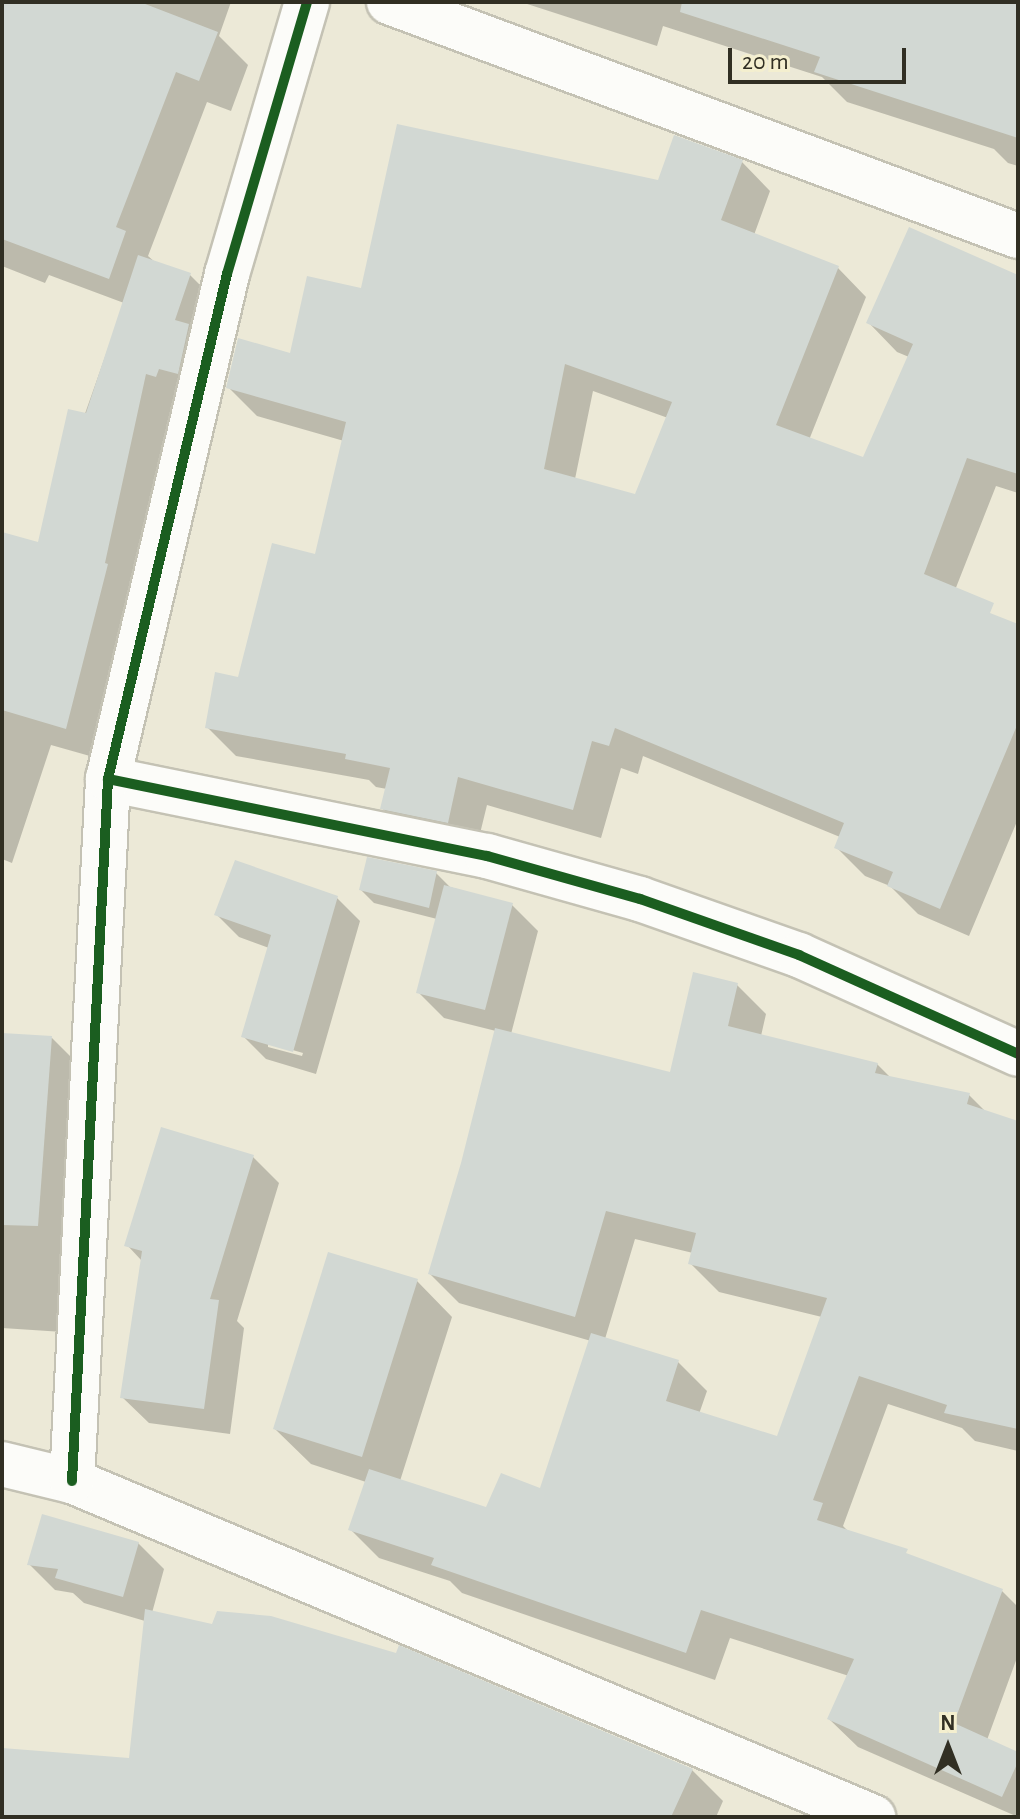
<!DOCTYPE html>
<style>
body{margin:0}
#map{position:relative;width:1020px;height:1819px;overflow:hidden;background:#ece9d7;font-family:"Alegreya Sans",sans-serif}
div>[style]{position:absolute}
.shadow>*{inset:0;background:#0003}
.building>*{inset:0;background:#d2d8d3}
.roads{filter:drop-shadow(2px 0 #c4c2b4) drop-shadow(-2px 0 #c4c2b4) drop-shadow(0 2px #c4c2b4) drop-shadow(0 -2px #c4c2b4)}
.minor>*{height:44px;margin:-22px;padding:0 22px;transform-origin:22px;border-radius:22px;background:#fcfcf9}
.cycleway>*{height:10px;margin:-5px;padding:0 5px;transform-origin:5px;border-radius:5px;background:#1b5e20}
span{translate:-50% -50%;white-space:nowrap;text-align:center;line-height:1.15;-webkit-text-stroke:7px #f4efcf;paint-order:stroke}
.frame{position:absolute;inset:0;border:4px solid #312f23;pointer-events:none}
.north{position:absolute;left:908px;top:1707px;width:80px;height:80px;-webkit-text-stroke:6px #f4efcf;paint-order:stroke;rotate:0deg;font-size:22px;font-weight:700;line-height:32px;text-align:center;color:#312f23}
.north::after{content:'';display:block;margin:auto;width:28px;height:36px;background:#312f23;clip-path:polygon(50% 0,100% 100%,50% 72%,0 100%)}
.scale{position:absolute;left:728px;top:48px;width:178px;height:36px;box-sizing:border-box;border:4px solid #312f23;border-top:0;padding-left:10px;font-size:24px;line-height:28px;white-space:nowrap;color:#312f23;-webkit-text-stroke:6px #f4efcf;paint-order:stroke}
</style>
<div id="map">
<div class="shadow">
<i style="clip-path:polygon(2px 2px,231px 2px,219px 36px,248px 65px,231px 111px,207px 102px,148px 256px,156px 263px,190px 275px,221px 306px,97px 758px,51px 745px,12px 863px,2px 859px,2px 534px,39px 544px,124px 303px,49px 275px,45px 283px,2px 266px)"></i>
<i style="clip-path:polygon(521px 2px,1018px 2px,1018px 166px,1008px 163px,994px 149px,847px 102px,822px 77px,663px 26px,657px 46px)"></i>
<i style="clip-path:polygon(evenodd,742px 162px,770px 191px,754px 235px,838px 268px,866px 297px,809px 440px,864px 460px,909px 357px,897px 352px,869px 323px,1018px 277px,1018px 493px,996px 486px,946px 613px,1018px 643px,1018px 819px,969px 936px,918px 914px,890px 886px,865px 876px,836px 847px,840px 837px,643px 756px,638px 774px,621px 768px,601px 838px,487px 805px,476px 850px,410px 837px,382px 808px,387px 789px,376px 787px,369px 780px,236px 756px,207px 727px,316px 556px,344px 441px,257px 416px,228px 387px,291px 355px,363px 290px,659px 182px,742px 162px,593px 391px,668px 418px,636px 496px,575px 479px,593px 391px)"></i>
<i style="clip-path:polygon(evenodd,436px 873px,450px 887px,512px 905px,538px 931px,511px 1034px,671px 1074px,737px 985px,766px 1014px,761px 1036px,877px 1064px,891px 1078px,969px 1095px,986px 1112px,1018px 1123px,1018px 1451px,975px 1441px,962px 1428px,888px 1404px,843px 1526px,849px 1532px,1002px 1591px,1018px 1607px,1018px 1655px,987px 1740px,1018px 1754px,1018px 1817px,858px 1747px,829px 1719px,849px 1676px,730px 1638px,715px 1680px,462px 1593px,450px 1581px,379px 1558px,350px 1529px,366px 1482px,311px 1464px,275px 1429px,417px 1281px,452px 1317px,400px 1481px,487px 1509px,542px 1491px,591px 1341px,459px 1303px,430px 1274px,463px 1163px,496px 1031px,444px 1018px,418px 992px,437px 919px,374px 903px,361px 890px,436px 873px,635px 1239px,693px 1253px,690px 1263px,719px 1292px,822px 1317px,778px 1438px,699px 1414px,707px 1391px,678px 1362px,605px 1339px,635px 1239px)"></i>
<i style="clip-path:polygon(evenodd,337px 898px,360px 921px,316px 1074px,266px 1059px,243px 1036px,269px 948px,239px 937px,216px 914px,337px 898px,268px 1043px,303px 1053px,302px 1056px,268px 1047px,268px 1043px)"></i>
<i style="clip-path:polygon(2px 1036px,52px 1038px,83px 1069px,63px 1332px,2px 1328px)"></i>
<i style="clip-path:polygon(253px 1157px,279px 1183px,237px 1321px,244px 1328px,230px 1434px,149px 1423px,122px 1397px,142px 1261px,127px 1245px)"></i>
<i style="clip-path:polygon(138px 1543px,164px 1569px,152px 1613px,214px 1627px,398px 1656px,401px 1648px,692px 1770px,723px 1801px,716px 1817px,2px 1817px,2px 1751px,131px 1760px,145px 1621px,84px 1603px,73px 1593px,55px 1590px,29px 1564px)"></i>
</div>
<div class="building">
<i style="clip-path:polygon(2px 2px,140px 2px,218px 32px,199px 81px,176px 72px,116px 227px,126px 231px,109px 279px,2px 239px)"></i>
<i style="clip-path:polygon(682px 2px,1018px 2px,1018px 138px,814px 72px,820px 57px,680px 12px)"></i>
<i style="clip-path:polygon(evenodd,397px 124px,658px 180px,674px 135px,743px 160px,721px 220px,839px 266px,776px 425px,863px 457px,913px 344px,866px 323px,909px 227px,1018px 275px,1018px 474px,967px 458px,924px 574px,994px 603px,990px 613px,1018px 624px,1018px 723px,940px 909px,887px 886px,893px 872px,834px 848px,844px 823px,615px 728px,609px 746px,592px 741px,573px 810px,458px 777px,448px 823px,380px 809px,390px 768px,345px 759px,346px 754px,205px 728px,215px 672px,238px 677px,272px 543px,315px 554px,346px 422px,226px 388px,238px 338px,290px 353px,307px 276px,361px 288px,397px 124px,565px 364px,672px 402px,635px 494px,544px 469px,565px 364px)"></i>
<i style="clip-path:polygon(138px 255px,191px 273px,175px 320px,189px 324px,178px 374px,159px 369px,156px 377px,146px 374px,105px 563px,108px 564px,66px 729px,2px 710px,2px 532px,38px 542px,68px 409px,86px 413px)"></i>
<i style="clip-path:polygon(367px 857px,437px 871px,429px 908px,359px 890px)"></i>
<i style="clip-path:polygon(235px 860px,338px 896px,293px 1052px,241px 1037px,271px 935px,214px 915px)"></i>
<i style="clip-path:polygon(444px 885px,513px 903px,485px 1010px,416px 993px)"></i>
<i style="clip-path:polygon(693px 972px,738px 983px,728px 1026px,878px 1063px,875px 1073px,970px 1093px,967px 1104px,1018px 1121px,1018px 1429px,944px 1413px,947px 1405px,859px 1376px,813px 1500px,823px 1503px,817px 1520px,908px 1549px,906px 1553px,1003px 1589px,954px 1723px,1018px 1752px,1018px 1762px,1002px 1797px,827px 1719px,854px 1659px,701px 1610px,686px 1653px,431px 1565px,434px 1558px,348px 1530px,369px 1469px,486px 1507px,501px 1473px,540px 1488px,591px 1333px,679px 1360px,666px 1401px,777px 1436px,827px 1298px,688px 1264px,696px 1233px,606px 1211px,575px 1317px,428px 1274px,461px 1163px,495px 1028px,670px 1072px)"></i>
<i style="clip-path:polygon(2px 1033px,52px 1036px,38px 1226px,2px 1225px)"></i>
<i style="clip-path:polygon(161px 1127px,254px 1155px,210px 1299px,219px 1300px,204px 1409px,120px 1398px,142px 1251px,124px 1246px)"></i>
<i style="clip-path:polygon(328px 1252px,418px 1279px,362px 1457px,273px 1429px)"></i>
<i style="clip-path:polygon(42px 1514px,139px 1542px,123px 1597px,55px 1578px,58px 1569px,27px 1565px)"></i>
<i style="clip-path:polygon(145px 1609px,212px 1624px,217px 1611px,271px 1616px,396px 1653px,399px 1645px,693px 1769px,671px 1817px,2px 1817px,2px 1748px,129px 1758px)"></i>
</div>
<div class="roads">
<div class="minor">
<i style="left:389px;top:2px;width:671px;rotate:20.41deg"></i>
<i style="left:108px;top:779px;width:387px;rotate:11.5deg"></i>
<i style="left:487px;top:856px;width:159px;rotate:15.7deg"></i>
<i style="left:640px;top:899px;width:169px;rotate:19.4deg"></i>
<i style="left:799px;top:955px;width:240px;rotate:24.3deg"></i>
<i style="left:2px;top:1464px;width:72px;rotate:13.7deg"></i>
<i style="left:72px;top:1481px;width:869px;rotate:22.76deg"></i>
<i style="left:72px;top:1481px;width:703px;rotate:-87.06deg"></i>
<i style="left:108px;top:779px;width:519px;rotate:-76.74deg"></i>
<i style="left:227px;top:274px;width:284px;rotate:-73.6deg"></i>
</div>
</div>
<div class="cycleway">
<i style="left:108px;top:779px;width:387px;rotate:11.5deg"></i>
<i style="left:487px;top:856px;width:159px;rotate:15.7deg"></i>
<i style="left:640px;top:899px;width:169px;rotate:19.4deg"></i>
<i style="left:799px;top:955px;width:240px;rotate:24.3deg"></i>
<i style="left:72px;top:1481px;width:703px;rotate:-87.06deg"></i>
<i style="left:108px;top:779px;width:519px;rotate:-76.74deg"></i>
<i style="left:227px;top:274px;width:284px;rotate:-73.6deg"></i>
</div>
<div class="frame"></div>
<div class="north">N</div>
<div class="scale">20 m</div>
</div>
